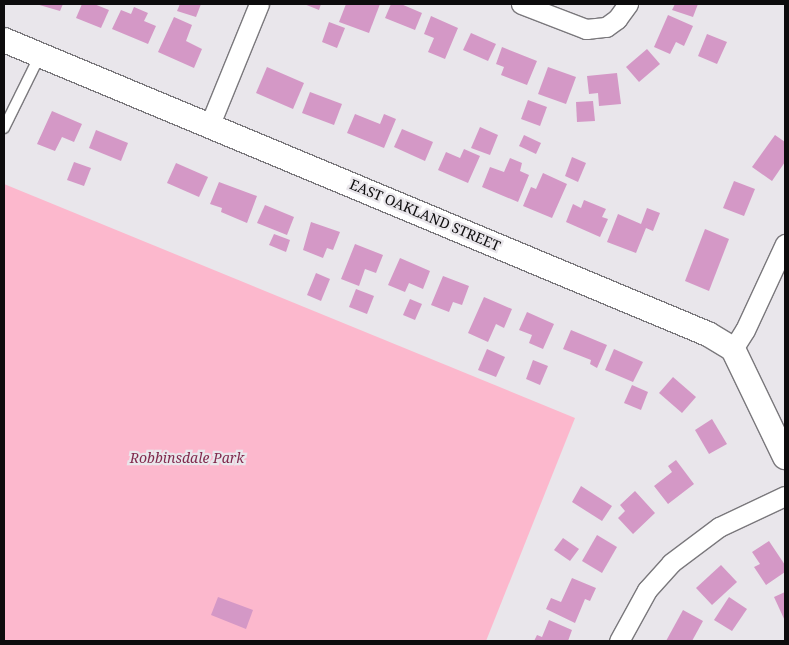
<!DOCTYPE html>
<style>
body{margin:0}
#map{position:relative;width:789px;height:645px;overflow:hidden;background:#e9e6eb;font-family:"Noto Serif",serif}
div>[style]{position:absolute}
.green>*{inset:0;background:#fcb8cd}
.building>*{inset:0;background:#d498c6}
.roads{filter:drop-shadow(1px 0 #7a787c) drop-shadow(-1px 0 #7a787c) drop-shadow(0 1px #7a787c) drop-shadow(0 -1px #7a787c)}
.service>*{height:10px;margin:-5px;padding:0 5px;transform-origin:5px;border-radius:5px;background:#fff}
.minor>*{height:19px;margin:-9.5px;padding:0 9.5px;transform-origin:9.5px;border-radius:9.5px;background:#fff}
.tertiary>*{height:24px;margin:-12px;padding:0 12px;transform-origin:12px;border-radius:12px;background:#fff}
span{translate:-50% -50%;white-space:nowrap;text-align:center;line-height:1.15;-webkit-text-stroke:4.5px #e9e6eb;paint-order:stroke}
.street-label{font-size:14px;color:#0d0c0d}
.park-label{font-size:14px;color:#812b4e;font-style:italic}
.frame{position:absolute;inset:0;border:5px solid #0d0c0d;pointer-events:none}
</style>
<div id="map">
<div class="green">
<i style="clip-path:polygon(4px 184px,575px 418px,486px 641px,4px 641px)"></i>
</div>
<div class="building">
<i style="clip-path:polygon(36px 4px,63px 4px,60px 11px)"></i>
<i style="clip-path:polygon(82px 4px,94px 4px,109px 10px,101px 28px,76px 18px)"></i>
<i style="clip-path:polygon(180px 4px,201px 4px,196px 17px,177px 11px)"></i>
<i style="clip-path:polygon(304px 4px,321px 4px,319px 10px)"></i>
<i style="clip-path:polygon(346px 4px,380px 4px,369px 33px,339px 22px)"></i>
<i style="clip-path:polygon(391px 4px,401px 4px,422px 13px,415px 30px,385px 18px)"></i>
<i style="clip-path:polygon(675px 4px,698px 4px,693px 17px,672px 10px)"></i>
<i style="clip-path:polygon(134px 7px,148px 13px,144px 21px,156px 26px,148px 44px,112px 29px,121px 10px,131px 14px)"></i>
<i style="clip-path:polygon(668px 15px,693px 26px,684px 46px,676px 42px,670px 54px,654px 47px)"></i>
<i style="clip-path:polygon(431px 16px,458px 28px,445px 59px,428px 52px,434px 38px,424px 34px)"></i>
<i style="clip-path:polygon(174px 17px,192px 25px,186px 41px,202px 49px,194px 68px,158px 52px)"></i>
<i style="clip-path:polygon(329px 22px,345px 28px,337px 48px,322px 42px)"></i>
<i style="clip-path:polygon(471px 33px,496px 44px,488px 61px,463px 50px)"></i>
<i style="clip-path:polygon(707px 34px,727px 42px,717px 64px,698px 56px)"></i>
<i style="clip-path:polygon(502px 47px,537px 61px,527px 85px,501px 75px,504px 67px,496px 64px)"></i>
<i style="clip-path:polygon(647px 49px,660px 64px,639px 82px,626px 67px)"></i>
<i style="clip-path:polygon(267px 67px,304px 83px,293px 109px,256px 93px)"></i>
<i style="clip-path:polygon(548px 67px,576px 77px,566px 104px,538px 94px)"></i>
<i style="clip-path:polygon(617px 73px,621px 104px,599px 106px,598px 93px,589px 94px,587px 76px)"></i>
<i style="clip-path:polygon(310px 92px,342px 104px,334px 125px,302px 113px)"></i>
<i style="clip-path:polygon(528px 100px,547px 107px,540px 126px,521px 119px)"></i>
<i style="clip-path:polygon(593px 101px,595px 121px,577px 122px,576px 102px)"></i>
<i style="clip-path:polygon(52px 111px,82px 124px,74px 142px,62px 137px,55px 151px,37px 144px)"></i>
<i style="clip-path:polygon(355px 114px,380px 124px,384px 114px,396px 119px,384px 148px,347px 133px)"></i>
<i style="clip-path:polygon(480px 127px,498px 135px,490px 155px,471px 148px)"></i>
<i style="clip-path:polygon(402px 129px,433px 142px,425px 161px,394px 147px)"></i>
<i style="clip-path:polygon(96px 130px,128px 143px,121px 161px,89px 148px)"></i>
<i style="clip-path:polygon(524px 135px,541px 143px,536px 154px,519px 146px)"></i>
<i style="clip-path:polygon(775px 135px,785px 142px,785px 162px,772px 181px,752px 167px)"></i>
<i style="clip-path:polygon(464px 149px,480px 156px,468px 183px,438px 170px,446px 152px,460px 158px)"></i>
<i style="clip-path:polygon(572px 157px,586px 163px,578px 182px,565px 176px)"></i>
<i style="clip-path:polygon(510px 158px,522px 163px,520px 171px,529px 175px,518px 202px,482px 187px,490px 167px,504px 172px)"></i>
<i style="clip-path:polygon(74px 162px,91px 168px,84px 186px,67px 180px)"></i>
<i style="clip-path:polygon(176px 163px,208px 177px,199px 197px,167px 183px)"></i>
<i style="clip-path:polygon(543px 173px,567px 184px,552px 218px,523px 206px,531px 187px,536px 189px)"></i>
<i style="clip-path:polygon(734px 181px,755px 189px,744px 216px,723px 208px)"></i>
<i style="clip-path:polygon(219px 182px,257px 196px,247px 223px,221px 212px,222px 208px,210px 204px)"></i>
<i style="clip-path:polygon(584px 200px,606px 209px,602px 217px,608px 219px,600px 237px,566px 222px,573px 204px,581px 208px)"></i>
<i style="clip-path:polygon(265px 205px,294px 217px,287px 235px,257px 223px)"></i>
<i style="clip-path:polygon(647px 208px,660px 213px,653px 231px,646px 228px,636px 253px,607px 242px,618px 214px,641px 224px)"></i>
<i style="clip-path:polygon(311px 222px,340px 232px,333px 250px,327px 248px,323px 258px,303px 250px)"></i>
<i style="clip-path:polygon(705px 229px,729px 239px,709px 291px,685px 281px)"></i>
<i style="clip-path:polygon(274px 234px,290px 240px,286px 252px,269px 245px)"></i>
<i style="clip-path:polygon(355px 244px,383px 255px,376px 273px,365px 269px,359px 286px,341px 279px)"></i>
<i style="clip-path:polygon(400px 258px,430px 271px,423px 289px,409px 283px,405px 292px,388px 285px)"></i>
<i style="clip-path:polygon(316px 273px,330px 279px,321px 301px,307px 295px)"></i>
<i style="clip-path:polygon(443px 276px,469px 286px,462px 305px,453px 302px,449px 312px,431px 305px)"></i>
<i style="clip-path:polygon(356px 289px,374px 296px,367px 314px,349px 307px)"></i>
<i style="clip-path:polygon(484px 297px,512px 309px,504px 328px,496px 324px,488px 342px,468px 333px)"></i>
<i style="clip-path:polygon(410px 299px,422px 304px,415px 320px,403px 315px)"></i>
<i style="clip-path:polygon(527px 312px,554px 324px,543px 349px,529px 343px,532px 335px,519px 330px)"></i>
<i style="clip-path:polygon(571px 330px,607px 345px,597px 368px,590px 364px,591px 360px,563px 349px)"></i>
<i style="clip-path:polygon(487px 349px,505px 357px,496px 377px,478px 370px)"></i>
<i style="clip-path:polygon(614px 349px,643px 362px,633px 382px,605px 370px)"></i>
<i style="clip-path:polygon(533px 360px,548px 366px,540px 385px,526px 379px)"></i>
<i style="clip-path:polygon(673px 377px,696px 397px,682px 413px,659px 393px)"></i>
<i style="clip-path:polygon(632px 385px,648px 392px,641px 410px,624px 403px)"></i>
<i style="clip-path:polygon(712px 419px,727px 444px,709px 454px,695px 430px)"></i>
<i style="clip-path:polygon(676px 460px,694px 484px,668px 504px,654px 486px,672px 472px,668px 466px)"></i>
<i style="clip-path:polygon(581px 486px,612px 506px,602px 521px,572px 502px)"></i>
<i style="clip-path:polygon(635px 491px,655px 513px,633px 534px,618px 518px,625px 511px,620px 505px)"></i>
<i style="clip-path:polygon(597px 535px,617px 547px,602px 573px,582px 561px)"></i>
<i style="clip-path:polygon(563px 538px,579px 549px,570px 561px,554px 550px)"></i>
<i style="clip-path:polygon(769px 541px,785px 565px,785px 572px,766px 585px,754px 567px,760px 564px,752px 552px)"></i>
<i style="clip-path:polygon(721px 565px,737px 582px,712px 605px,696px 588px)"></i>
<i style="clip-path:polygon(572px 578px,596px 588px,590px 601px,585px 599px,575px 623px,546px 609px,551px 598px,561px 602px)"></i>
<i style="clip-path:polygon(785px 592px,785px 621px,774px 597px)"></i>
<i style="clip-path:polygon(218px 597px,253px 610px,246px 629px,211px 615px)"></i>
<i style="clip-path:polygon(729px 597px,747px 609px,732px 631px,714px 620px)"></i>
<i style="clip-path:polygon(683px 610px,703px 621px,692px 641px,666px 641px)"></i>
<i style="clip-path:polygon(549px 620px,572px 630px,568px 641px,534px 641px,537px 635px,542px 637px)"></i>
</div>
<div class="roads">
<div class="service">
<i style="left:4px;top:128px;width:81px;rotate:-63.7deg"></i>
</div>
<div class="minor">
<i style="left:521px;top:4px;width:70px;rotate:21deg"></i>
<i style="left:586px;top:29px;width:20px;rotate:-6deg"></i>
<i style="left:606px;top:27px;width:14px;rotate:-36deg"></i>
<i style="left:617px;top:19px;width:19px;rotate:-54deg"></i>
<i style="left:210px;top:124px;width:130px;rotate:-67.8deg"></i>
<i style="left:733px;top:349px;width:22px;rotate:-58deg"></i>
<i style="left:745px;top:330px;width:95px;rotate:-65.1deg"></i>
<i style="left:619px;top:641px;width:58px;rotate:-61.2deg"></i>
<i style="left:647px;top:590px;width:36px;rotate:-48deg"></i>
<i style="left:671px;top:563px;width:60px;rotate:-36.9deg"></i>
<i style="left:719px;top:527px;width:73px;rotate:-25.2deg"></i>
</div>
<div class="tertiary">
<i style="left:4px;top:40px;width:763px;rotate:22.67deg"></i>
<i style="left:708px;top:334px;width:29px;rotate:31deg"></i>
<i style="left:733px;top:349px;width:120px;rotate:64.3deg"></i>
</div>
</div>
<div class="street-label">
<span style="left:425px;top:215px;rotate:23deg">EAST OAKLAND STREET</span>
</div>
<div class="park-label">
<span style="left:187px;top:458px">Robbinsdale Park</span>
</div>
<div class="frame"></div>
</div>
